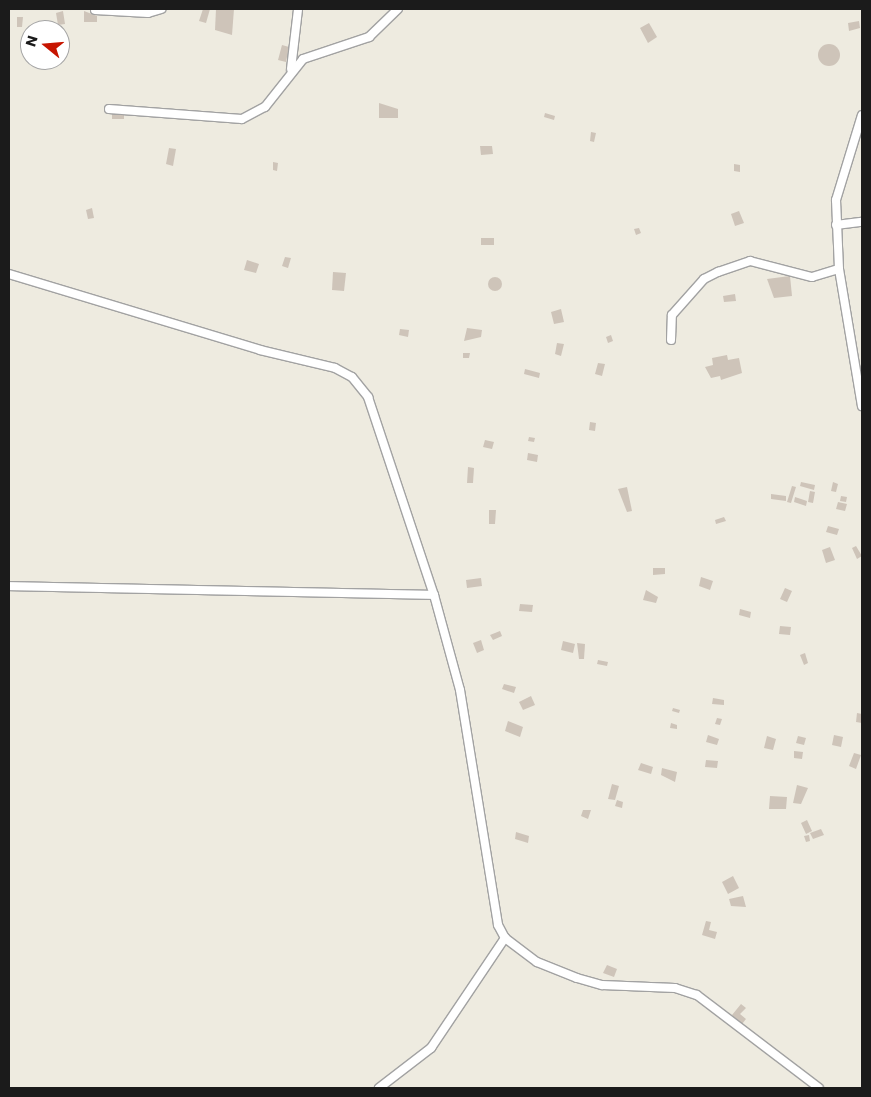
<!DOCTYPE html>
<style>
body{margin:0}
#map{position:relative;width:871px;height:1097px;overflow:hidden;background:#eeebe0;font-family:Poppins,sans-serif}
div>[style]{position:absolute}
.building>*{inset:0;background:#cec4b9}
.round{border-radius:50%}
.roads{filter:drop-shadow(1px 0 #a2a2a2) drop-shadow(-1px 0 #a2a2a2) drop-shadow(0 1px #a2a2a2) drop-shadow(0 -1px #a2a2a2)}
.street>*{height:8px;margin:-4px;padding:0 4px;transform-origin:4px;border-radius:4px;background:#fff}
span{translate:-50% -50%;white-space:nowrap;text-align:center;line-height:1.15;-webkit-text-stroke:4px #fff;paint-order:stroke}
.frame{position:absolute;inset:0;border:10px solid #1b1b1b;pointer-events:none}
.north{position:absolute;left:20px;top:20px;width:50px;height:50px;box-sizing:border-box;background:#fff;border:1px solid #a4a4a4;border-radius:50%;rotate:287deg;font-size:14px;font-weight:700;line-height:20px;text-align:center;color:#1b1b1b}
.north::after{content:'';display:block;margin:auto;width:18px;height:22px;background:#c71500;clip-path:polygon(50% 0,100% 100%,50% 72%,0 100%)}
</style>
<div id="map">
<div class="building">
<i style="clip-path:polygon(203px 9px,210px 9px,206px 23px,199px 21px)"></i>
<i style="clip-path:polygon(216px 9px,234px 9px,232px 35px,215px 30px)"></i>
<i style="clip-path:polygon(63px 11px,65px 24px,58px 25px,56px 13px)"></i>
<i style="clip-path:polygon(84px 11px,97px 16px,97px 22px,84px 22px)"></i>
<i style="clip-path:polygon(17px 17px,23px 17px,22px 27px,17px 27px)"></i>
<i style="clip-path:polygon(859px 21px,860px 28px,849px 31px,848px 23px)"></i>
<i style="clip-path:polygon(649px 23px,657px 37px,648px 43px,640px 28px)"></i>
<i class="round" style="left:818px;top:44px;width:22px;height:22px"></i>
<i style="clip-path:polygon(282px 45px,289px 47px,286px 62px,278px 60px)"></i>
<i style="clip-path:polygon(379px 103px,398px 109px,398px 118px,379px 118px)"></i>
<i style="clip-path:polygon(112px 113px,124px 113px,124px 119px,112px 119px)"></i>
<i style="clip-path:polygon(545px 113px,555px 116px,554px 120px,544px 117px)"></i>
<i style="clip-path:polygon(591px 132px,596px 133px,594px 142px,590px 141px)"></i>
<i style="clip-path:polygon(480px 146px,492px 146px,493px 154px,481px 155px)"></i>
<i style="clip-path:polygon(169px 148px,176px 149px,173px 166px,166px 164px)"></i>
<i style="clip-path:polygon(273px 162px,278px 163px,277px 171px,273px 170px)"></i>
<i style="clip-path:polygon(734px 164px,740px 165px,740px 172px,734px 171px)"></i>
<i style="clip-path:polygon(92px 208px,94px 218px,88px 219px,86px 210px)"></i>
<i style="clip-path:polygon(739px 211px,744px 223px,735px 226px,731px 214px)"></i>
<i style="clip-path:polygon(639px 228px,641px 233px,636px 235px,634px 229px)"></i>
<i style="clip-path:polygon(481px 238px,494px 238px,494px 245px,481px 245px)"></i>
<i style="clip-path:polygon(285px 257px,291px 258px,288px 268px,282px 266px)"></i>
<i style="clip-path:polygon(247px 260px,259px 264px,256px 273px,244px 270px)"></i>
<i style="clip-path:polygon(333px 272px,346px 273px,344px 291px,332px 290px)"></i>
<i style="clip-path:polygon(790px 276px,792px 296px,774px 298px,767px 279px)"></i>
<i class="round" style="left:488px;top:277px;width:14px;height:14px"></i>
<i style="clip-path:polygon(735px 294px,736px 301px,724px 302px,723px 296px)"></i>
<i style="clip-path:polygon(561px 309px,564px 322px,554px 324px,551px 312px)"></i>
<i style="clip-path:polygon(467px 328px,482px 330px,481px 337px,464px 341px)"></i>
<i style="clip-path:polygon(400px 329px,409px 330px,408px 337px,399px 335px)"></i>
<i style="clip-path:polygon(611px 335px,613px 341px,608px 343px,606px 337px)"></i>
<i style="clip-path:polygon(557px 343px,564px 344px,561px 356px,555px 354px)"></i>
<i style="clip-path:polygon(463px 353px,470px 353px,469px 358px,463px 358px)"></i>
<i style="clip-path:polygon(727px 355px,728px 360px,739px 358px,742px 373px,721px 380px,720px 376px,711px 378px,705px 367px,713px 365px,712px 358px)"></i>
<i style="clip-path:polygon(598px 363px,605px 364px,602px 376px,595px 374px)"></i>
<i style="clip-path:polygon(525px 369px,540px 373px,539px 378px,524px 374px)"></i>
<i style="clip-path:polygon(590px 422px,596px 423px,595px 431px,589px 430px)"></i>
<i style="clip-path:polygon(529px 437px,535px 438px,534px 442px,528px 441px)"></i>
<i style="clip-path:polygon(485px 440px,494px 442px,492px 449px,483px 447px)"></i>
<i style="clip-path:polygon(528px 453px,538px 455px,537px 462px,527px 460px)"></i>
<i style="clip-path:polygon(468px 467px,474px 468px,473px 483px,467px 483px)"></i>
<i style="clip-path:polygon(801px 482px,815px 485px,814px 490px,800px 486px)"></i>
<i style="clip-path:polygon(833px 482px,838px 484px,836px 492px,831px 491px)"></i>
<i style="clip-path:polygon(792px 486px,796px 487px,791px 503px,787px 502px)"></i>
<i style="clip-path:polygon(627px 487px,632px 511px,627px 512px,618px 489px)"></i>
<i style="clip-path:polygon(810px 491px,815px 492px,813px 503px,808px 502px)"></i>
<i style="clip-path:polygon(771px 494px,786px 496px,786px 501px,771px 499px)"></i>
<i style="clip-path:polygon(841px 496px,847px 497px,846px 502px,840px 501px)"></i>
<i style="clip-path:polygon(795px 497px,807px 501px,806px 506px,794px 502px)"></i>
<i style="clip-path:polygon(838px 502px,847px 504px,845px 511px,836px 509px)"></i>
<i style="clip-path:polygon(489px 510px,496px 510px,495px 524px,489px 524px)"></i>
<i style="clip-path:polygon(724px 517px,726px 521px,716px 524px,715px 520px)"></i>
<i style="clip-path:polygon(828px 526px,839px 529px,837px 535px,826px 532px)"></i>
<i style="clip-path:polygon(856px 546px,862px 556px,857px 559px,852px 548px)"></i>
<i style="clip-path:polygon(830px 547px,835px 560px,826px 563px,822px 550px)"></i>
<i style="clip-path:polygon(653px 568px,665px 568px,665px 574px,653px 575px)"></i>
<i style="clip-path:polygon(701px 577px,713px 581px,710px 590px,699px 586px)"></i>
<i style="clip-path:polygon(481px 578px,482px 586px,467px 588px,466px 580px)"></i>
<i style="clip-path:polygon(785px 588px,792px 591px,787px 602px,780px 599px)"></i>
<i style="clip-path:polygon(646px 590px,658px 597px,656px 603px,643px 600px)"></i>
<i style="clip-path:polygon(520px 604px,533px 605px,532px 612px,519px 611px)"></i>
<i style="clip-path:polygon(740px 609px,751px 612px,750px 618px,739px 615px)"></i>
<i style="clip-path:polygon(780px 626px,791px 627px,790px 635px,779px 634px)"></i>
<i style="clip-path:polygon(500px 631px,502px 636px,493px 640px,490px 635px)"></i>
<i style="clip-path:polygon(481px 640px,484px 650px,477px 653px,473px 643px)"></i>
<i style="clip-path:polygon(563px 641px,575px 644px,573px 653px,561px 650px)"></i>
<i style="clip-path:polygon(577px 643px,585px 644px,584px 659px,579px 659px)"></i>
<i style="clip-path:polygon(805px 653px,808px 663px,804px 665px,800px 655px)"></i>
<i style="clip-path:polygon(598px 660px,608px 662px,607px 666px,597px 664px)"></i>
<i style="clip-path:polygon(504px 684px,516px 687px,514px 693px,502px 689px)"></i>
<i style="clip-path:polygon(531px 696px,535px 705px,523px 710px,519px 702px)"></i>
<i style="clip-path:polygon(713px 698px,724px 700px,724px 705px,712px 704px)"></i>
<i style="clip-path:polygon(673px 708px,680px 710px,679px 713px,672px 711px)"></i>
<i style="clip-path:polygon(857px 713px,862px 714px,862px 723px,856px 722px)"></i>
<i style="clip-path:polygon(717px 718px,722px 719px,720px 725px,715px 724px)"></i>
<i style="clip-path:polygon(508px 721px,523px 727px,520px 737px,505px 731px)"></i>
<i style="clip-path:polygon(671px 723px,677px 725px,677px 729px,670px 728px)"></i>
<i style="clip-path:polygon(708px 735px,719px 739px,717px 745px,706px 742px)"></i>
<i style="clip-path:polygon(834px 735px,843px 737px,841px 747px,832px 745px)"></i>
<i style="clip-path:polygon(767px 736px,776px 739px,773px 750px,764px 748px)"></i>
<i style="clip-path:polygon(798px 736px,806px 738px,804px 745px,796px 743px)"></i>
<i style="clip-path:polygon(794px 751px,803px 752px,802px 759px,794px 758px)"></i>
<i style="clip-path:polygon(854px 753px,861px 755px,856px 769px,849px 766px)"></i>
<i style="clip-path:polygon(706px 760px,718px 761px,717px 768px,705px 767px)"></i>
<i style="clip-path:polygon(641px 763px,653px 767px,651px 774px,638px 770px)"></i>
<i style="clip-path:polygon(662px 768px,677px 772px,675px 782px,661px 775px)"></i>
<i style="clip-path:polygon(612px 784px,619px 786px,615px 800px,608px 799px)"></i>
<i style="clip-path:polygon(797px 785px,808px 788px,801px 804px,793px 803px)"></i>
<i style="clip-path:polygon(770px 796px,787px 797px,786px 809px,769px 809px)"></i>
<i style="clip-path:polygon(617px 800px,623px 802px,622px 808px,615px 806px)"></i>
<i style="clip-path:polygon(583px 810px,591px 810px,588px 819px,581px 816px)"></i>
<i style="clip-path:polygon(807px 820px,812px 831px,806px 834px,801px 823px)"></i>
<i style="clip-path:polygon(821px 829px,824px 835px,813px 839px,810px 833px)"></i>
<i style="clip-path:polygon(516px 832px,529px 836px,528px 843px,515px 839px)"></i>
<i style="clip-path:polygon(809px 835px,810px 841px,806px 842px,804px 836px)"></i>
<i style="clip-path:polygon(733px 876px,739px 888px,728px 894px,722px 882px)"></i>
<i style="clip-path:polygon(743px 896px,746px 907px,731px 906px,729px 899px)"></i>
<i style="clip-path:polygon(706px 921px,711px 922px,709px 930px,717px 932px,715px 939px,702px 935px)"></i>
<i style="clip-path:polygon(607px 965px,617px 969px,614px 977px,603px 973px)"></i>
<i style="clip-path:polygon(741px 1004px,746px 1008px,740px 1014px,746px 1019px,742px 1024px,732px 1015px)"></i>
</div>
<div class="roads">
<div class="street">
<i style="left:95px;top:10px;width:53px;rotate:3.2deg"></i>
<i style="left:148px;top:13px;width:14px;rotate:-17deg"></i>
<i style="left:291px;top:69px;width:60px;rotate:-83.3deg"></i>
<i style="left:109px;top:109px;width:133px;rotate:4.3deg"></i>
<i style="left:242px;top:119px;width:26px;rotate:-28deg"></i>
<i style="left:265px;top:107px;width:61px;rotate:-51.6deg"></i>
<i style="left:303px;top:59px;width:70px;rotate:-18.4deg"></i>
<i style="left:369px;top:37px;width:40px;rotate:-44deg"></i>
<i style="left:862px;top:115px;width:89px;rotate:107deg"></i>
<i style="left:836px;top:200px;width:69px;rotate:87.5deg"></i>
<i style="left:839px;top:269px;width:139px;rotate:80.5deg"></i>
<i style="left:836px;top:225px;width:26px;rotate:-7deg"></i>
<i style="left:9px;top:274px;width:262px;rotate:16.8deg"></i>
<i style="left:260px;top:350px;width:77px;rotate:13.5deg"></i>
<i style="left:335px;top:368px;width:19px;rotate:28deg"></i>
<i style="left:352px;top:377px;width:26px;rotate:51deg"></i>
<i style="left:368px;top:397px;width:209px;rotate:71.6deg"></i>
<i style="left:434px;top:595px;width:98px;rotate:74.7deg"></i>
<i style="left:460px;top:690px;width:238px;rotate:80.8deg"></i>
<i style="left:498px;top:925px;width:15px;rotate:62deg"></i>
<i style="left:505px;top:938px;width:40px;rotate:37deg"></i>
<i style="left:537px;top:962px;width:43px;rotate:21.8deg"></i>
<i style="left:577px;top:978px;width:26px;rotate:16deg"></i>
<i style="left:602px;top:985px;width:73px;rotate:2.4deg"></i>
<i style="left:675px;top:988px;width:23px;rotate:18deg"></i>
<i style="left:697px;top:995px;width:153px;rotate:37.3deg"></i>
<i style="left:671px;top:340px;width:25px;rotate:-88deg"></i>
<i style="left:672px;top:315px;width:48px;rotate:-48.4deg"></i>
<i style="left:704px;top:279px;width:16px;rotate:-27deg"></i>
<i style="left:718px;top:272px;width:34px;rotate:-19deg"></i>
<i style="left:750px;top:261px;width:64px;rotate:14.5deg"></i>
<i style="left:812px;top:277px;width:28px;rotate:-17deg"></i>
<i style="left:9px;top:586px;width:425px;rotate:1.2deg"></i>
<i style="left:379px;top:1088px;width:66px;rotate:-37.6deg"></i>
<i style="left:431px;top:1048px;width:133px;rotate:-56.1deg"></i>
</div>
</div>
<div class="frame"></div>
<div class="north">N</div>
</div>
